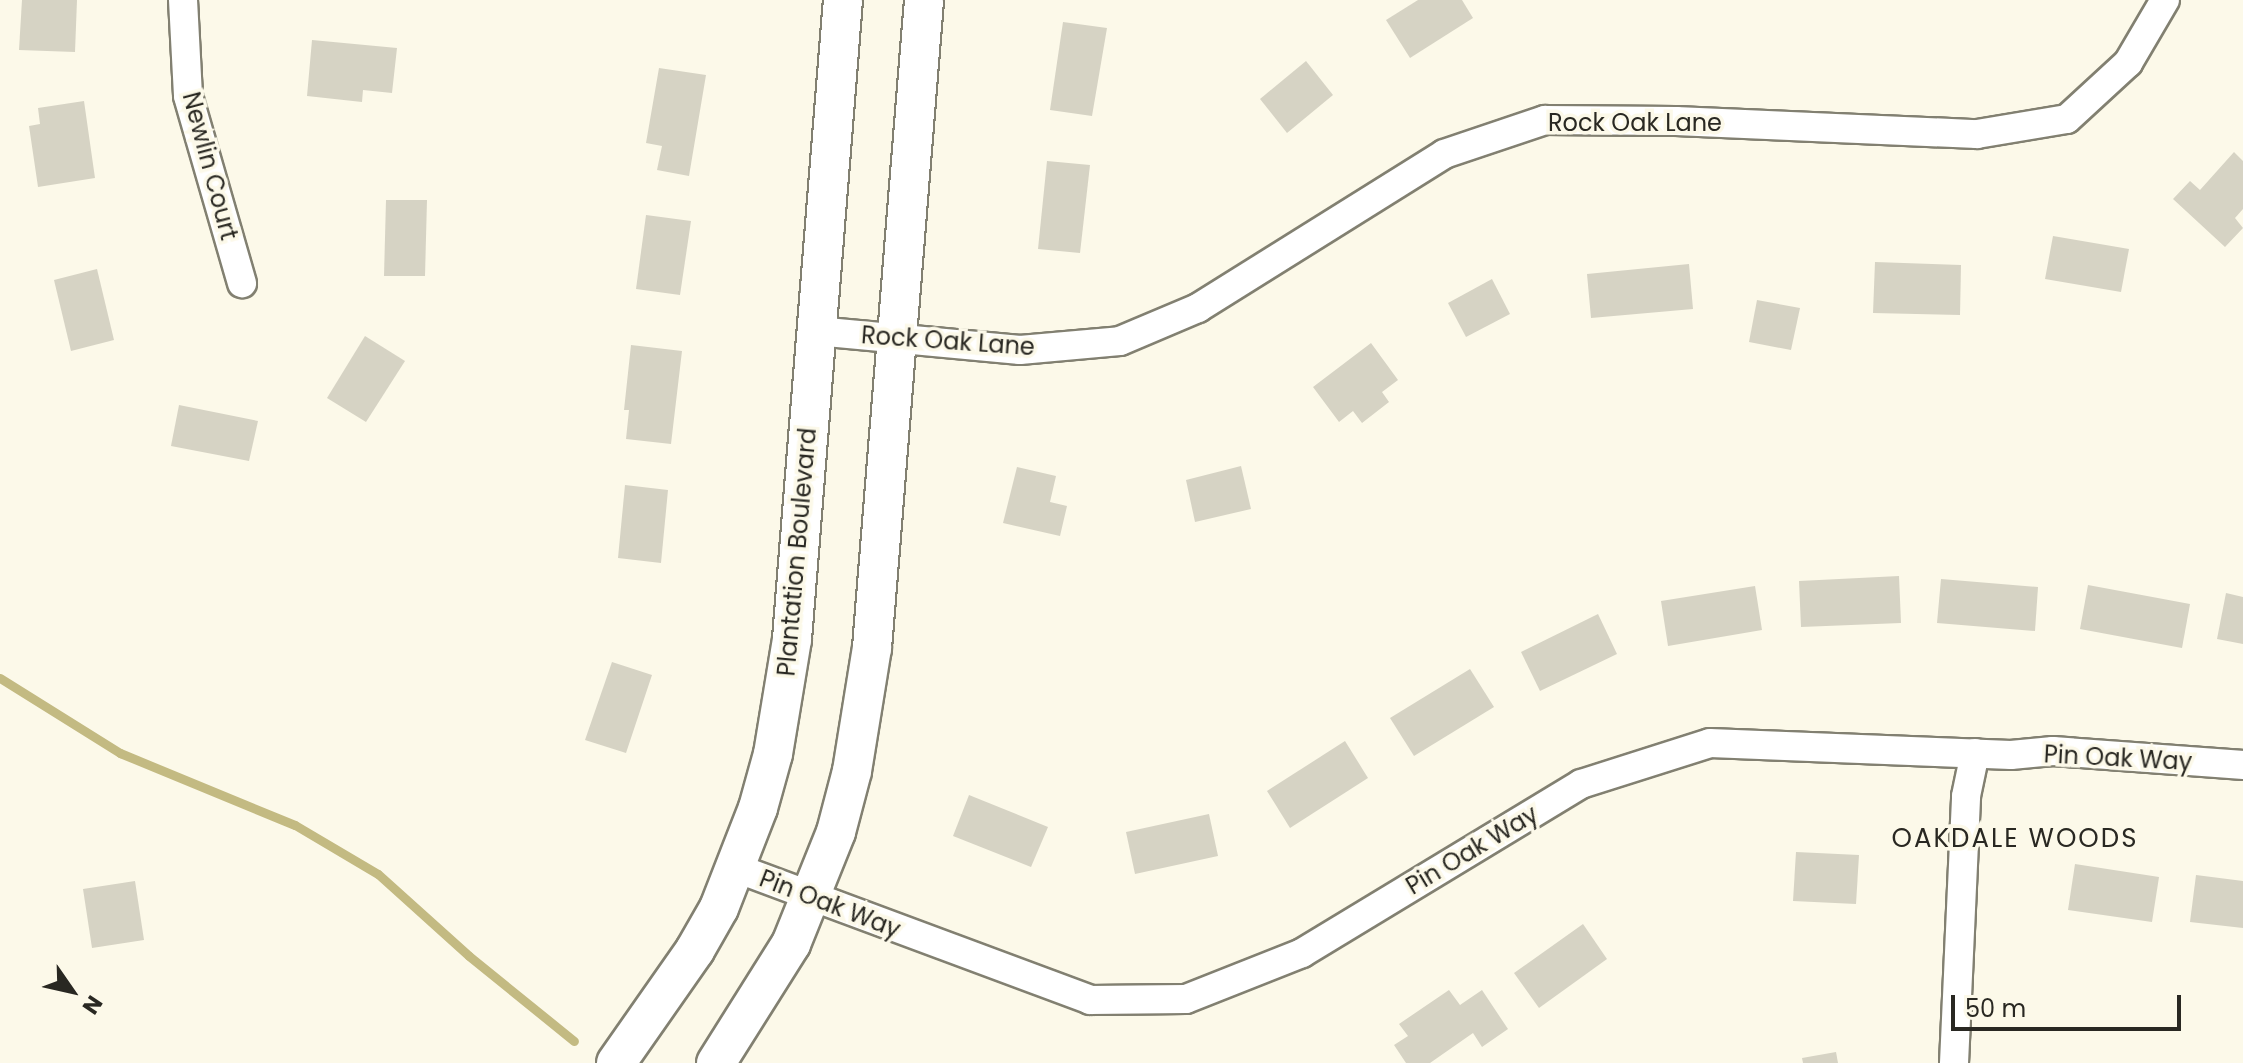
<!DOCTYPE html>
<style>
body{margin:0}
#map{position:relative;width:2243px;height:1063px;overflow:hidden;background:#fcf9e9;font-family:Poppins,sans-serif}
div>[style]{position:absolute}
.stream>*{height:9px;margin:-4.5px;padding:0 4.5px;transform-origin:4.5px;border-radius:4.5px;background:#c3ba82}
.building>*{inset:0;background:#d6d3c4}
.roads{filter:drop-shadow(2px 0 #828071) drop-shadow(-2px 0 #828071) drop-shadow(0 2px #828071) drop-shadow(0 -2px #828071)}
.street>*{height:28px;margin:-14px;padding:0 14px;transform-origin:14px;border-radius:14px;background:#fff}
.secondary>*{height:38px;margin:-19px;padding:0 19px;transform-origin:19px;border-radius:19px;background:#fff}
span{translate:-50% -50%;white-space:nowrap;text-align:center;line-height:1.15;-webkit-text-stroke:7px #fcf9e9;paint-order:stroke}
.street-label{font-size:24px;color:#292822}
.neighbourhood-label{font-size:26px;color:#292822;letter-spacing:2px}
.north{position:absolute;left:32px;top:951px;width:80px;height:80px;-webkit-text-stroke:6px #fcf9e9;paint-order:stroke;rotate:124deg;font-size:22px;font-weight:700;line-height:32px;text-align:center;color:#292822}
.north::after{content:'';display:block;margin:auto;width:28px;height:36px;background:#292822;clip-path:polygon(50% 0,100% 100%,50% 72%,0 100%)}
.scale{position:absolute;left:1951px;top:995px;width:230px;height:36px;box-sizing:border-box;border:4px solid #292822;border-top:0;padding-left:10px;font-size:24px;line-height:28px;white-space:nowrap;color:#292822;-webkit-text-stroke:6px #fcf9e9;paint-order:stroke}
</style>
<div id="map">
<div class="stream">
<i style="left:0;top:678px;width:142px;rotate:32deg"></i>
<i style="left:120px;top:753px;width:189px;rotate:22.4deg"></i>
<i style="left:295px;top:825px;width:96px;rotate:30.6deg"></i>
<i style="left:378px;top:874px;width:122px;rotate:42deg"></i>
<i style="left:469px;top:956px;width:135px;rotate:39deg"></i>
</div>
<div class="building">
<i style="clip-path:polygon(22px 0,77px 0,75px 52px,19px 50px)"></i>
<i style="clip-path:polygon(1418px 0,1462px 0,1473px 18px,1410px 58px,1386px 20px)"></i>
<i style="clip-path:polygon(1063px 22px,1107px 28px,1092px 116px,1050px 110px)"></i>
<i style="clip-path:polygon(312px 40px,397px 48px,392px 93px,363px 90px,362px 102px,307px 96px)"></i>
<i style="clip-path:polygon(1306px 61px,1333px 95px,1287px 133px,1260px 99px)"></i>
<i style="clip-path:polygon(659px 68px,706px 75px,689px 176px,657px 170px,662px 146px,646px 143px)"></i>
<i style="clip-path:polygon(84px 101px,95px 178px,38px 187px,29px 126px,40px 124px,38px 108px)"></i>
<i style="clip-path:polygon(2234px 152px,2243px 161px,2243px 209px,2235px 218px,2243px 228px,2225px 247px,2173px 199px,2190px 181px,2200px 190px)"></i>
<i style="clip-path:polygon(1047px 161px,1090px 165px,1080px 253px,1038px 249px)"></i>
<i style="clip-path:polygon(386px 200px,427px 200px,425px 276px,384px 276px)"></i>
<i style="clip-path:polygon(646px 215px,691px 221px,680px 295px,636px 289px)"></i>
<i style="clip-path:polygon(2053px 236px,2129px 249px,2121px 292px,2045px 279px)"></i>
<i style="clip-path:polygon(1875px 262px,1961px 265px,1960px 315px,1873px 313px)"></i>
<i style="clip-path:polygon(1689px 264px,1693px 309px,1591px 318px,1587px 274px)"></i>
<i style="clip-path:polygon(97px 269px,114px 340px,71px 351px,54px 280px)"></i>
<i style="clip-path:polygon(1492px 279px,1510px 314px,1466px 337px,1448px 303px)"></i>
<i style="clip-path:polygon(1757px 300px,1800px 308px,1791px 350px,1749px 342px)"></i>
<i style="clip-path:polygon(365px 336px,405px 361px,366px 422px,327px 398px)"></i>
<i style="clip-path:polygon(1371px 343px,1398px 380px,1382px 392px,1389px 402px,1362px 423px,1353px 411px,1339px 422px,1313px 387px)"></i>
<i style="clip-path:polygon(631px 345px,682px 351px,671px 444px,626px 439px,629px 410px,624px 410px)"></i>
<i style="clip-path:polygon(179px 405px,258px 421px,249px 461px,171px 446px)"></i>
<i style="clip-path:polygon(1241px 466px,1251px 509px,1195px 522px,1186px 480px)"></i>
<i style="clip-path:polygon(1017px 467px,1056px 476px,1050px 502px,1067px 506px,1060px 536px,1003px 523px)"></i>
<i style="clip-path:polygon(625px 485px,668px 490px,661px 563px,618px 558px)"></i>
<i style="clip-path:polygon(1899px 576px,1901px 623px,1801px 627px,1799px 581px)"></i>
<i style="clip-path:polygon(1941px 579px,2038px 587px,2035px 631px,1937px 623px)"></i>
<i style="clip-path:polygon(2088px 585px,2190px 604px,2182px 648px,2080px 629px)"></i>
<i style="clip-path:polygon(1755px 586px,1762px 630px,1668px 646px,1661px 601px)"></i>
<i style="clip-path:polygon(2226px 593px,2243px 597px,2243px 644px,2217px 639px)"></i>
<i style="clip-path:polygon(1598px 614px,1617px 654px,1540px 691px,1521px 652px)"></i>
<i style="clip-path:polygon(612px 662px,652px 675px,626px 753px,585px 740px)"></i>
<i style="clip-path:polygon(1470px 669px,1494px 707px,1414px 756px,1390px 718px)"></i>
<i style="clip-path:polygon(1345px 741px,1368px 778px,1290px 828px,1267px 791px)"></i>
<i style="clip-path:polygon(969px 795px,1048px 827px,1031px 867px,953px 836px)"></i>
<i style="clip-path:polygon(1209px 814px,1218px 856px,1135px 874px,1126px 832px)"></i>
<i style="clip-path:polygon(1796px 852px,1859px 855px,1856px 904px,1793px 901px)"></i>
<i style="clip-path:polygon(2075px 864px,2159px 877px,2152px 922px,2068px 910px)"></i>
<i style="clip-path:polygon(2196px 875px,2243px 881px,2243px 928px,2190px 922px)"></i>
<i style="clip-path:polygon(135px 881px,144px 940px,92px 948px,83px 889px)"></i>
<i style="clip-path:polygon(1583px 924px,1607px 959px,1539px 1008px,1514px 973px)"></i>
<i style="clip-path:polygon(1449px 990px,1460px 1005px,1482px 990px,1508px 1029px,1482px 1047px,1473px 1033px,1430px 1063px,1406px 1063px,1394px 1045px,1408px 1036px,1399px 1024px)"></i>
<i style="clip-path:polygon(1836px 1052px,1838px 1063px,1803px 1063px,1802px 1058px)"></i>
</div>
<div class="roads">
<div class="street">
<i style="left:183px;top:0;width:96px;rotate:87deg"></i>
<i style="left:188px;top:96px;width:195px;rotate:73.9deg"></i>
<i style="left:816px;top:331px;width:205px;rotate:5.3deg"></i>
<i style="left:1020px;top:350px;width:100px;rotate:-5.1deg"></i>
<i style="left:1120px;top:341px;width:85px;rotate:-22.9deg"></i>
<i style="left:1198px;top:308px;width:290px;rotate:-32deg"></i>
<i style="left:1444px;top:154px;width:107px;rotate:-18.6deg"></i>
<i style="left:1545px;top:120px;width:131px;rotate:0.4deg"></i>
<i style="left:1676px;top:121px;width:301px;rotate:2.5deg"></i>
<i style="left:1977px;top:134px;width:91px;rotate:-9.5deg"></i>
<i style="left:2067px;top:119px;width:83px;rotate:-42.6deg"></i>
<i style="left:2128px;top:63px;width:73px;rotate:-59.6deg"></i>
<i style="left:736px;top:868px;width:378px;rotate:20.4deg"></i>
<i style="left:1090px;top:1000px;width:96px;rotate:-0.6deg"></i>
<i style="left:1186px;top:999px;width:125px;rotate:-21.6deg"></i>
<i style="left:1302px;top:953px;width:326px;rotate:-31.2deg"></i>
<i style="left:1581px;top:784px;width:135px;rotate:-17.6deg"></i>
<i style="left:1710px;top:743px;width:301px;rotate:2.3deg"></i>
<i style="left:2011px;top:755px;width:42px;rotate:-5.4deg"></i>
<i style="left:2053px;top:751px;width:191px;rotate:4.2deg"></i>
<i style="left:1954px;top:1063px;width:267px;rotate:-87.4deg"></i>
<i style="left:1966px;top:796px;width:44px;rotate:-78.2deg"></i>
</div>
<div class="secondary">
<i style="left:616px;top:1063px;width:138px;rotate:-55deg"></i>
<i style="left:695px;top:950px;width:48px;rotate:-60.3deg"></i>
<i style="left:719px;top:908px;width:107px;rotate:-68.7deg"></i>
<i style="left:758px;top:808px;width:56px;rotate:-74.5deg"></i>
<i style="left:773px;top:754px;width:117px;rotate:-80.6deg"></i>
<i style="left:792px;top:639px;width:641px;rotate:-85.44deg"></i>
<i style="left:716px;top:1063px;width:141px;rotate:-57.8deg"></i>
<i style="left:791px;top:944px;width:121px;rotate:-68.1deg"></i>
<i style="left:836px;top:832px;width:63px;rotate:-75.3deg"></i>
<i style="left:852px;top:771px;width:125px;rotate:-80.8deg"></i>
<i style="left:872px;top:648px;width:650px;rotate:-85.41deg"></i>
</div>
</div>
<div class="street-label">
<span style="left:1635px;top:123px">Rock Oak Lane</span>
<span style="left:210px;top:166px;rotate:75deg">Newlin Court</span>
<span style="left:948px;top:341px;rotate:4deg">Rock Oak Lane</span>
<span style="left:797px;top:552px;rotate:-85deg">Plantation Boulevard</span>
<span style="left:2118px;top:758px;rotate:3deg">Pin Oak Way</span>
<span style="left:1472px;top:850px;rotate:-31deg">Pin Oak Way</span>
<span style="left:830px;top:904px;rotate:21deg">Pin Oak Way</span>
</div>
<div class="neighbourhood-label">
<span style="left:2015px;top:839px">OAKDALE WOODS</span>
</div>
<div class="north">N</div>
<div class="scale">50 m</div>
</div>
